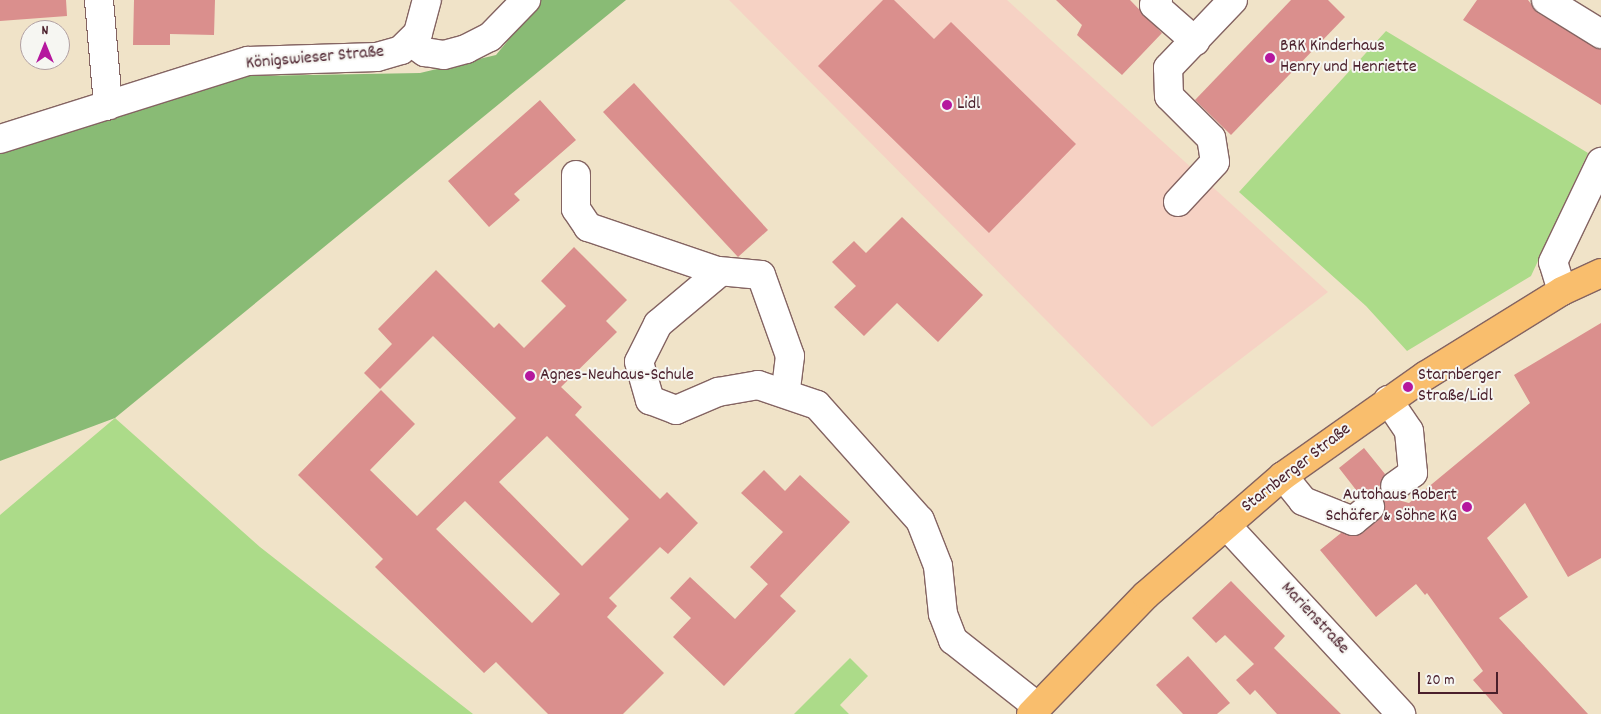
<!DOCTYPE html>
<meta charset="utf-8">
<style>
body{margin:0}
#map{position:relative;width:1601px;height:714px;overflow:hidden;background:#f0e3c8;font-family:Dekko,sans-serif}
div>[style]{position:absolute}
.built>*{inset:0;background:#f6d2c4}
.green>*{inset:0;background:#acdb89}
.forest>*{inset:0;background:#89bb75}
.building>*{inset:0;background:#da8f8d}
.roads{filter:drop-shadow(1px 0 #846462) drop-shadow(-1px 0 #846462) drop-shadow(0 1px #846462) drop-shadow(0 -1px #846462)}
.minor>*{height:28px;margin:-14px;padding:0 14px;transform-origin:14px;border-radius:14px;background:#fff}
.major>*{height:28px;margin:-14px;padding:0 14px;transform-origin:14px;border-radius:14px;background:#f9be6d}
.dots>*{width:14px;height:14px;translate:-50% -50%;box-sizing:border-box;border:2px solid #f6f6f2;border-radius:50%}
span{translate:-50% -50%;white-space:nowrap;text-align:center;line-height:1.15;-webkit-text-stroke:4px #f6f6f2;paint-order:stroke}
.poi-label{font-size:18px;color:#4a1f2b}
.left{translate:0 -50%;text-align:left}
.right{translate:-100% -50%;text-align:right}
.street-label{font-size:18px;color:#4a1f2b}
.north{position:absolute;left:20px;top:20px;width:50px;height:50px;box-sizing:border-box;background:#f6f6f2;border:1px solid #b1a0a2;border-radius:50%;rotate:0deg;font-size:14px;font-weight:700;line-height:20px;text-align:center;color:#4a1f2b}
.north::after{content:'';display:block;margin:auto;width:18px;height:22px;background:#b5179e;clip-path:polygon(50% 0,100% 100%,50% 72%,0 100%)}
.scale{position:absolute;left:1418px;top:672px;width:80px;height:22px;box-sizing:border-box;border:2px solid #4a1f2b;border-top:0;padding-left:6px;font-size:15px;line-height:18px;white-space:nowrap;color:#4a1f2b;-webkit-text-stroke:4px #f6f6f2;paint-order:stroke}
</style>
<div id="map">
<div class="built">
<i style="clip-path:polygon(729px 0,1007px 0,1328px 292px,1152px 427px)"></i>
</div>
<div class="green">
<i style="clip-path:polygon(1386px 31px,1588px 153px,1531px 276px,1407px 351px,1366px 306px,1239px 192px)"></i>
<i style="clip-path:polygon(115px 418px,260px 547px,473px 714px,0 714px,0 515px)"></i>
<i style="clip-path:polygon(850px 658px,868px 676px,840px 705px,849px 714px,794px 714px)"></i>
</div>
<div class="forest">
<i style="clip-path:polygon(541px 0,626px 0,115px 418px,0 461px,0 152px,248px 76px,420px 73px,496px 55px)"></i>
</div>
<div class="building">
<i style="clip-path:polygon(0 0,66px 0,67px 16px,0 21px)"></i>
<i style="clip-path:polygon(134px 0,215px 0,214px 35px,170px 34px,170px 45px,133px 45px)"></i>
<i style="clip-path:polygon(883px 0,894px 0,934px 39px,951px 22px,1076px 144px,989px 233px,818px 66px)"></i>
<i style="clip-path:polygon(1056px 0,1130px 0,1162px 33px,1122px 75px,1077px 35px,1082px 25px)"></i>
<i style="clip-path:polygon(1291px 0,1328px 0,1345px 17px,1231px 135px,1195px 100px)"></i>
<i style="clip-path:polygon(1477px 0,1528px 0,1538px 13px,1601px 50px,1601px 105px,1463px 20px)"></i>
<i style="clip-path:polygon(634px 83px,768px 230px,738px 257px,603px 112px)"></i>
<i style="clip-path:polygon(540px 100px,576px 140px,514px 194px,520px 200px,489px 227px,448px 181px)"></i>
<i style="clip-path:polygon(902px 217px,983px 295px,938px 342px,897px 303px,864px 336px,834px 307px,856px 286px,832px 262px,854px 241px,866px 253px)"></i>
<i style="clip-path:polygon(evenodd,574px 247px,627px 300px,606px 321px,617px 332px,561px 387px,582px 407px,575px 415px,660px 499px,667px 492px,698px 523px,668px 554px,660px 547px,609px 598px,617px 606px,607px 617px,664px 673px,623px 714px,548px 714px,496px 662px,484px 673px,375px 567px,383px 559px,298px 475px,381px 390px,415px 424px,370px 470px,417px 516px,516px 418px,433px 336px,380px 389px,364px 373px,392px 344px,378px 329px,436px 270px,494px 328px,499px 323px,524px 348px,566px 306px,541px 281px,574px 247px,547px 436px,629px 519px,582px 566px,499px 482px,547px 436px,574px 247px,465px 501px,560px 594px,532px 623px,436px 529px,465px 501px)"></i>
<i style="clip-path:polygon(1601px 323px,1601px 558px,1568px 577px,1525px 503px,1487px 538px,1528px 597px,1499px 618px,1588px 714px,1503px 714px,1473px 680px,1483px 671px,1427px 593px,1425px 595px,1416px 584px,1376px 617px,1320px 550px,1341px 533px,1363px 533px,1385px 512px,1382px 497px,1368px 492px,1360px 495px,1339px 468px,1364px 448px,1385px 474px,1379px 487px,1383px 496px,1409px 503px,1530px 403px,1514px 375px)"></i>
<i style="clip-path:polygon(764px 470px,785px 491px,800px 475px,850px 522px,780px 596px,796px 611px,724px 686px,673px 637px,691px 618px,670px 598px,690px 577px,735px 619px,768px 584px,772px 588px,750px 567px,783px 532px,741px 493px)"></i>
<i style="clip-path:polygon(1231px 581px,1285px 636px,1274px 648px,1341px 714px,1277px 714px,1255px 690px,1250px 695px,1236px 680px,1254px 664px,1225px 635px,1216px 643px,1192px 618px)"></i>
<i style="clip-path:polygon(1188px 656px,1230px 703px,1217px 714px,1183px 714px,1156px 685px)"></i>
</div>
<div class="roads">
<div class="minor">
<i style="left:99px;top:0;width:106px;rotate:85.1deg"></i>
<i style="left:1158px;top:0;width:6px;rotate:129deg"></i>
<i style="left:1154px;top:5px;width:55px;rotate:41.3deg"></i>
<i style="left:1546px;top:0;width:65px;rotate:31.7deg"></i>
<i style="left:412px;top:43px;width:16px;rotate:35deg"></i>
<i style="left:425px;top:52px;width:19px;rotate:9deg"></i>
<i style="left:444px;top:55px;width:23px;rotate:-15deg"></i>
<i style="left:466px;top:49px;width:27px;rotate:-27deg"></i>
<i style="left:490px;top:37px;width:52px;rotate:-45.8deg"></i>
<i style="left:0;top:139px;width:260px;rotate:-17.5deg"></i>
<i style="left:248px;top:61px;width:129px;rotate:-1.8deg"></i>
<i style="left:377px;top:57px;width:25px;rotate:-16deg"></i>
<i style="left:401px;top:50px;width:24px;rotate:-45deg"></i>
<i style="left:418px;top:33px;width:34px;rotate:-75deg"></i>
<i style="left:576px;top:175px;width:34px;rotate:90deg"></i>
<i style="left:576px;top:209px;width:22px;rotate:56deg"></i>
<i style="left:588px;top:227px;width:139px;rotate:18.8deg"></i>
<i style="left:720px;top:272px;width:81px;rotate:140deg"></i>
<i style="left:658px;top:324px;width:42px;rotate:116.6deg"></i>
<i style="left:639px;top:362px;width:40px;rotate:74deg"></i>
<i style="left:650px;top:400px;width:28px;rotate:21deg"></i>
<i style="left:676px;top:410px;width:46px;rotate:-23.2deg"></i>
<i style="left:718px;top:392px;width:41px;rotate:-9.9deg"></i>
<i style="left:758px;top:385px;width:62px;rotate:18.7deg"></i>
<i style="left:817px;top:405px;width:154px;rotate:48.2deg"></i>
<i style="left:920px;top:520px;width:49px;rotate:68.6deg"></i>
<i style="left:938px;top:566px;width:48px;rotate:84.1deg"></i>
<i style="left:943px;top:614px;width:28px;rotate:69deg"></i>
<i style="left:953px;top:640px;width:107px;rotate:38.2deg"></i>
<i style="left:1178px;top:202px;width:54px;rotate:-47.2deg"></i>
<i style="left:1215px;top:162px;width:24px;rotate:-99deg"></i>
<i style="left:1211px;top:138px;width:59px;rotate:-135deg"></i>
<i style="left:1169px;top:96px;width:28px;rotate:-92deg"></i>
<i style="left:1168px;top:68px;width:94px;rotate:-46.3deg"></i>
<i style="left:719px;top:271px;width:42px;rotate:5.4deg"></i>
<i style="left:761px;top:275px;width:86px;rotate:70.3deg"></i>
<i style="left:790px;top:356px;width:35px;rotate:97deg"></i>
<i style="left:1562px;top:291px;width:30px;rotate:-107deg"></i>
<i style="left:1553px;top:262px;width:111px;rotate:-64.4deg"></i>
<i style="left:1388px;top:400px;width:37px;rotate:56deg"></i>
<i style="left:1409px;top:431px;width:42px;rotate:84.6deg"></i>
<i style="left:1413px;top:473px;width:22px;rotate:144deg"></i>
<i style="left:1283px;top:476px;width:32px;rotate:51deg"></i>
<i style="left:1303px;top:501px;width:54px;rotate:21.8deg"></i>
<i style="left:1353px;top:521px;width:22px;rotate:-39deg"></i>
<i style="left:1226px;top:525px;width:258px;rotate:47.2deg"></i>
</div>
<div class="major">
<i style="left:1031px;top:714px;width:165px;rotate:-46deg"></i>
<i style="left:1146px;top:595px;width:181px;rotate:-41deg"></i>
<i style="left:1283px;top:476px;width:174px;rotate:-35.2deg"></i>
<i style="left:1425px;top:376px;width:161px;rotate:-31.8deg"></i>
<i style="left:1562px;top:291px;width:43px;rotate:-24.8deg"></i>
</div>
</div>
<div class="dots">
<i style="left:1270px;top:58px;background:#b5179e"></i>
<i style="left:947px;top:105px;background:#b5179e"></i>
<i style="left:530px;top:376px;background:#b5179e"></i>
<i style="left:1408px;top:387px;background:#b5179e"></i>
<i style="left:1467px;top:507px;background:#b5179e"></i>
</div>
<div class="poi-label">
<span class="left" style="left:1280px;top:58px">BRK Kinderhaus<br>Henry und Henriette</span>
<span class="left" style="left:957px;top:105px">Lidl</span>
<span class="left" style="left:540px;top:376px">Agnes-Neuhaus-Schule</span>
<span class="left" style="left:1418px;top:387px">Starnberger<br>Straße/Lidl</span>
<span class="right" style="left:1457px;top:507px">Autohaus Robert<br>Schäfer &amp; Söhne KG</span>
</div>
<div class="street-label">
<span style="left:315px;top:59px;rotate:-5deg">Königswieser Straße</span>
<span style="left:1297px;top:469px;rotate:-38deg">Starnberger Straße</span>
<span style="left:1314px;top:619px;rotate:47deg">Marienstraße</span>
</div>
<div class="north">N</div>
<div class="scale">20 m</div>
</div>
